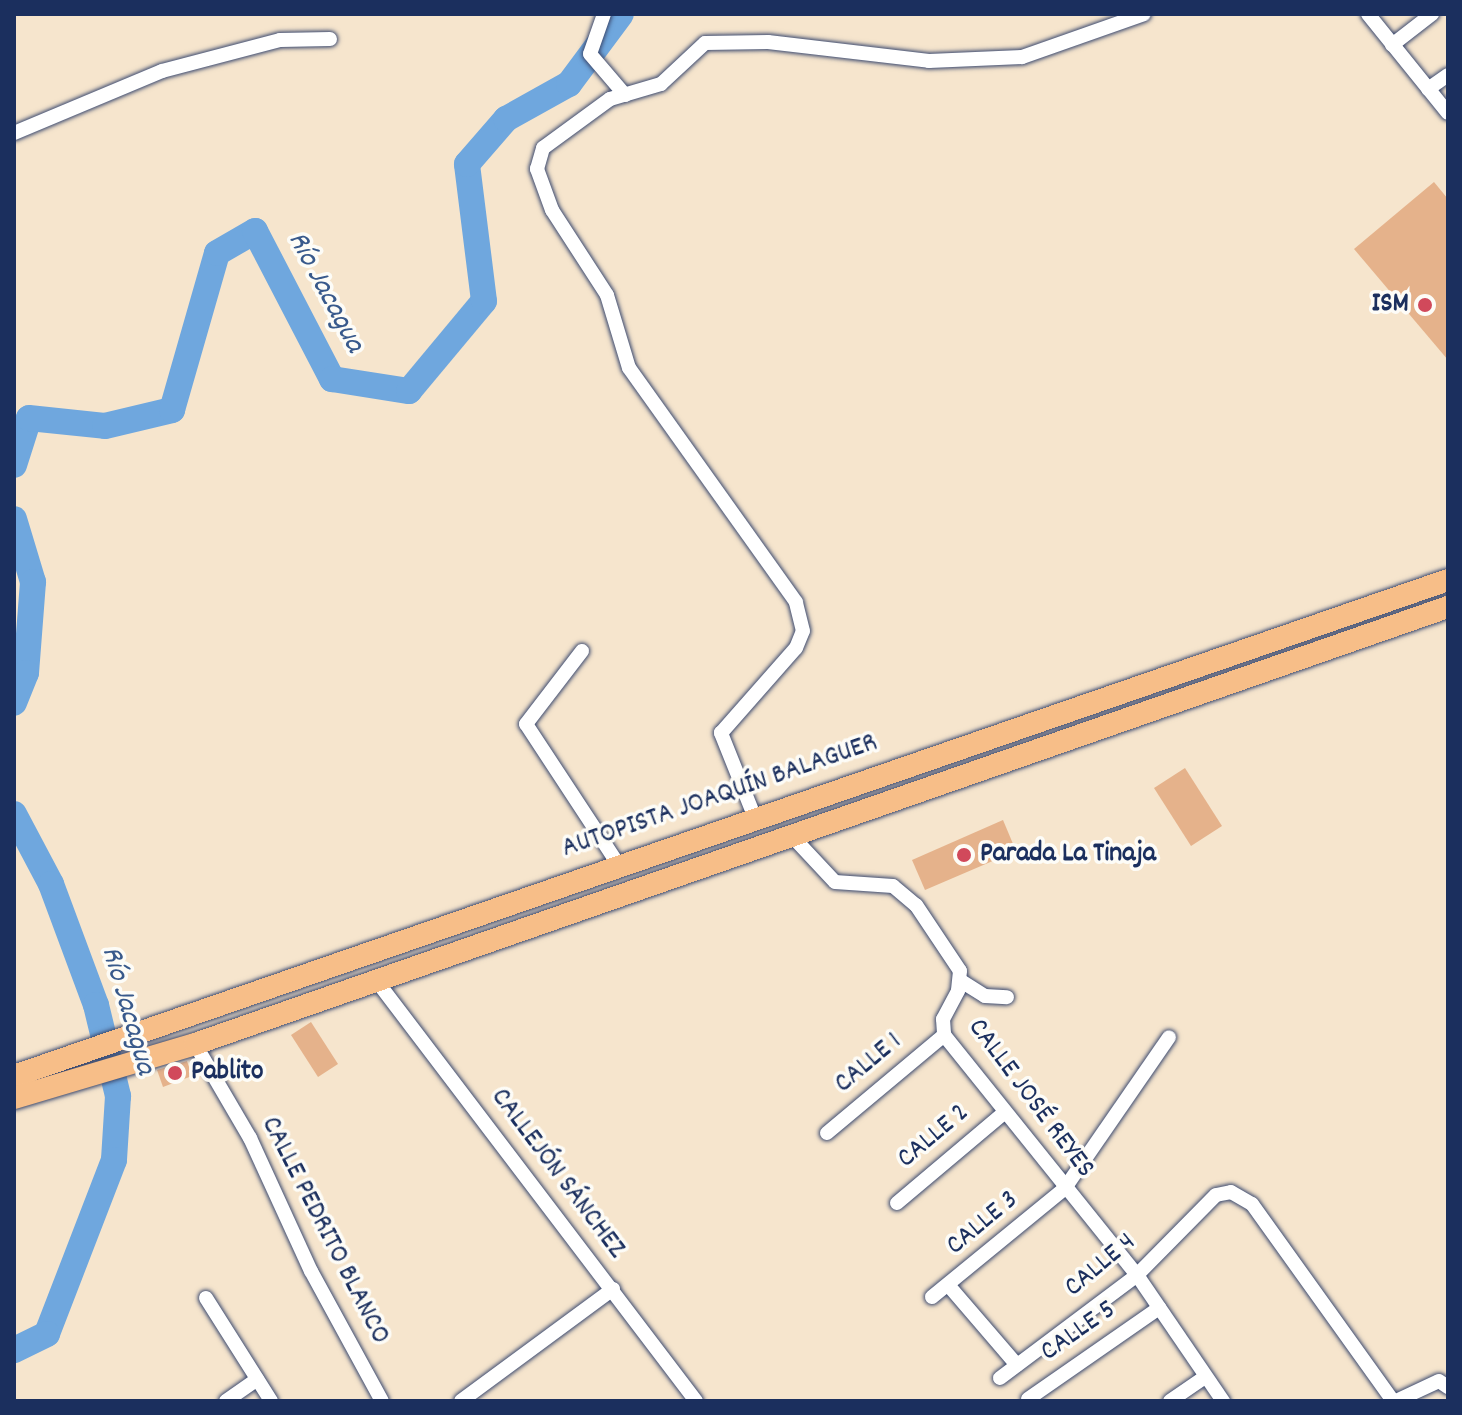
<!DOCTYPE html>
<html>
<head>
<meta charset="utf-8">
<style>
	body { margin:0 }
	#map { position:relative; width:1462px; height:1415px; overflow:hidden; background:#f6e5cd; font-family:Dekko,sans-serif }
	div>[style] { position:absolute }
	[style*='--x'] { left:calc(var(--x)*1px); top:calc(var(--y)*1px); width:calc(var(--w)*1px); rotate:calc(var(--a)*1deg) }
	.river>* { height:26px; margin:-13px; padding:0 13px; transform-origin:13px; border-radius:13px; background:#6fa7de }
	.building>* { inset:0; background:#e5b28b }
	.roads { filter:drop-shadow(0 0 2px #3c4a6f) drop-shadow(0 0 2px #3c4a6f) }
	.minor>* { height:14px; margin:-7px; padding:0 7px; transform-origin:7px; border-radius:7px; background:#fff }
	.highway>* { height:22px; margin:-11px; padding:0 11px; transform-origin:11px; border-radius:11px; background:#f7be88 }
	.dots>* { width:22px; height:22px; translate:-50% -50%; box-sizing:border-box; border:4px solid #fdfcf7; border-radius:50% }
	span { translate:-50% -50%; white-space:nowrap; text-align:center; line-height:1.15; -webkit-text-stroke:7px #fdfcf7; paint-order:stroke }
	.poi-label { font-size:28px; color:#1b2f5e; font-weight:700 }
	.right { translate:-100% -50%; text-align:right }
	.left { translate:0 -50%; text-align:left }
	.street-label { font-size:28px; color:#1b2f5e }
	.water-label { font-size:30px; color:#38598b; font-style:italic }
	.frame { position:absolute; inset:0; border:16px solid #1b2f5e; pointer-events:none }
</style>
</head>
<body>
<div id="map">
	<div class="river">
		<i style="--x:14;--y:465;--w:49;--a:-72.3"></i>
		<i style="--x:29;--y:418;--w:76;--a:6"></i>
		<i style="--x:105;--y:426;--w:69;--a:-13.4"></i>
		<i style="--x:172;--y:410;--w:163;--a:-74"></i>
		<i style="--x:217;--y:253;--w:44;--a:-30.1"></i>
		<i style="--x:255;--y:231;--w:167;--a:62.5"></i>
		<i style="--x:332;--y:379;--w:78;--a:8.9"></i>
		<i style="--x:409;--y:391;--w:117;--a:-50.2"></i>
		<i style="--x:484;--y:301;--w:138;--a:-97.1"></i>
		<i style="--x:467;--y:164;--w:60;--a:-49.1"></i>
		<i style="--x:506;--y:119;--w:72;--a:-29.1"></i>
		<i style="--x:569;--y:84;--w:87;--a:-53.4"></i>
		<i style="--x:14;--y:519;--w:66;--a:73.2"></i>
		<i style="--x:33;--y:582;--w:91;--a:94.4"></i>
		<i style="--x:26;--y:673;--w:32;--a:112"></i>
		<i style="--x:14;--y:814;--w:79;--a:62.1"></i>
		<i style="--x:51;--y:884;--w:129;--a:69.6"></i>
		<i style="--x:96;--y:1005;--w:94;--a:76.4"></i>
		<i style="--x:118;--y:1096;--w:64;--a:93.6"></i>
		<i style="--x:114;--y:1160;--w:186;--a:111.1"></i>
		<i style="--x:47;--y:1334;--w:37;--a:154"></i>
	</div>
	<div class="building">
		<i style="clip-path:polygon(1434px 182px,1448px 199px,1448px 360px,1354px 249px)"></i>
		<i style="clip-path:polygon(1185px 768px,1222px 826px,1191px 846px,1154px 788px)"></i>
		<i style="clip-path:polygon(1003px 820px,1016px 851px,925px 890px,912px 860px)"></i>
		<i style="clip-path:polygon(311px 1022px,338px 1064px,318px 1077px,291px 1035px)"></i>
		<i style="clip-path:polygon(187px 1061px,192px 1076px,163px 1087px,157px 1070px)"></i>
	</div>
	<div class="roads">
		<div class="minor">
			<i style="--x:604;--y:14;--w:42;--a:109.3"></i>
			<i style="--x:590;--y:54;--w:54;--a:49.5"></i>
			<i style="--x:1368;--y:14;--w:127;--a:51.1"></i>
			<i style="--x:1392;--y:45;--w:51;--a:-37.8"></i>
			<i style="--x:1428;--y:89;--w:24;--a:-35"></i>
			<i style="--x:14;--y:133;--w:160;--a:-22.7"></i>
			<i style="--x:162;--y:71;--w:122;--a:-14.7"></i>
			<i style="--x:280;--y:40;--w:50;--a:-1.1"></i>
			<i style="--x:582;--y:651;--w:92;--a:127.5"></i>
			<i style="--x:526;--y:724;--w:168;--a:56.7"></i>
			<i style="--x:755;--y:818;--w:92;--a:-111.8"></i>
			<i style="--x:721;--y:733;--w:113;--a:-48.6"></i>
			<i style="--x:796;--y:648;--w:18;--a:-68"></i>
			<i style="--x:803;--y:631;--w:30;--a:-104"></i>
			<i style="--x:796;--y:602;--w:287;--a:-125.5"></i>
			<i style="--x:629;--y:368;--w:76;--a:-106.8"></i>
			<i style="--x:607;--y:295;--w:101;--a:-122.9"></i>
			<i style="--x:552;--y:210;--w:44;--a:-110.1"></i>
			<i style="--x:537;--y:169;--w:22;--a:-74"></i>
			<i style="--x:543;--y:148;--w:83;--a:-36.2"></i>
			<i style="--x:610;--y:99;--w:53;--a:-16.4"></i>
			<i style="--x:661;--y:84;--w:60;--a:-43"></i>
			<i style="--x:705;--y:43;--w:63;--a:-0.9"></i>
			<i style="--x:768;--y:42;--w:162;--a:6.7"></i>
			<i style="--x:929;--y:61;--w:93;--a:-2.5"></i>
			<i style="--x:1022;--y:57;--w:129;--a:-19.4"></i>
			<i style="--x:791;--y:835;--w:64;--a:46.9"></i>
			<i style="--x:835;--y:882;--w:58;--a:3.9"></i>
			<i style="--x:893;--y:886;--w:30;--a:40"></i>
			<i style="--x:916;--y:905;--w:79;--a:56.3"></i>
			<i style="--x:960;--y:971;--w:20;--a:96"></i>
			<i style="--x:958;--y:991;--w:32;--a:118"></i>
			<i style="--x:943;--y:1019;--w:16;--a:86"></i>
			<i style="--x:944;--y:1035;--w:308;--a:51.2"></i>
			<i style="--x:1137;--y:1275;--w:153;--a:55.7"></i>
			<i style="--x:376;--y:980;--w:529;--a:52.76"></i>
			<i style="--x:961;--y:981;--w:28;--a:32"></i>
			<i style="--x:985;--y:996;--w:22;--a:3"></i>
			<i style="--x:195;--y:1044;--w:109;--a:59.7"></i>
			<i style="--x:250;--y:1138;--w:146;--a:65.4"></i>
			<i style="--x:311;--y:1271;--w:148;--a:61.4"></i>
			<i style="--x:827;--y:1133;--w:153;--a:-39.9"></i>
			<i style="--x:897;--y:1203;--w:141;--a:-40.1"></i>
			<i style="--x:949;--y:1286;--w:104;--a:49.3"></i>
			<i style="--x:932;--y:1297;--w:172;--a:-39.3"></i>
			<i style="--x:1065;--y:1188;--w:183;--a:-55.4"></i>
			<i style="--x:206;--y:1298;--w:122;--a:57.7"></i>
			<i style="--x:1000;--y:1378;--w:171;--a:-36.9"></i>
			<i style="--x:1137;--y:1275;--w:112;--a:-45.4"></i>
			<i style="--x:1216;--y:1195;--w:15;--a:-11"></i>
			<i style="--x:1231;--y:1192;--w:24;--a:30"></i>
			<i style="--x:1252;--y:1204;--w:242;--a:54.4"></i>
			<i style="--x:1028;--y:1399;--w:160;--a:-34.8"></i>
			<i style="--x:226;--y:1401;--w:38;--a:-35"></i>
			<i style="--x:461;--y:1401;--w:189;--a:-36.4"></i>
			<i style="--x:1170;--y:1401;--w:42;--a:-34.4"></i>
			<i style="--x:1396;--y:1401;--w:47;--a:-24.9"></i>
			<i style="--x:1439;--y:1381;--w:11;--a:34"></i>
		</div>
		<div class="highway">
			<i style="--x:14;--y:1076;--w:1517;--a:-19.08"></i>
			<i style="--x:14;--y:1098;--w:189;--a:-16.6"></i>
			<i style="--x:195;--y:1044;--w:1327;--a:-19.23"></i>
		</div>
	</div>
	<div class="dots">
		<i style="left:1425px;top:305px;background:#d1495b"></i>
		<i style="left:964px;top:855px;background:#d1495b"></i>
		<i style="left:175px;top:1073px;background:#d1495b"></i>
	</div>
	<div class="poi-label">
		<span class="right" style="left:1409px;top:305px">ISM</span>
		<span class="left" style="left:980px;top:855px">Parada La Tinaja</span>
		<span class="left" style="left:191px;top:1073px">Pablito</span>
	</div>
	<div class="street-label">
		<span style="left:720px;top:797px;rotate:-19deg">AUTOPISTA JOAQUÍN BALAGUER</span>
		<span style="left:869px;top:1064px;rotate:-40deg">CALLE 1</span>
		<span style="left:1030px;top:1099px;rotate:53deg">CALLE JOSÉ REYES</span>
		<span style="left:934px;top:1137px;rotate:-40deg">CALLE 2</span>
		<span style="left:557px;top:1174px;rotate:53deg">CALLEJÓN SÁNCHEZ</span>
		<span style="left:983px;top:1224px;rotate:-40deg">CALLE 3</span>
		<span style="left:324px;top:1231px;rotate:63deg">CALLE PEDRITO BLANCO</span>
		<span style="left:1101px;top:1266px;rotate:-40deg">CALLE 4</span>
		<span style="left:1079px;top:1332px;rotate:-35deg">CALLE 5</span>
	</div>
	<div class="water-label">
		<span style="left:324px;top:293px;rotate:62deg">Río Jacagua</span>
		<span style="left:126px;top:1011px;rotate:74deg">Río Jacagua</span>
	</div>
	<div class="frame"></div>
</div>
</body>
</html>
